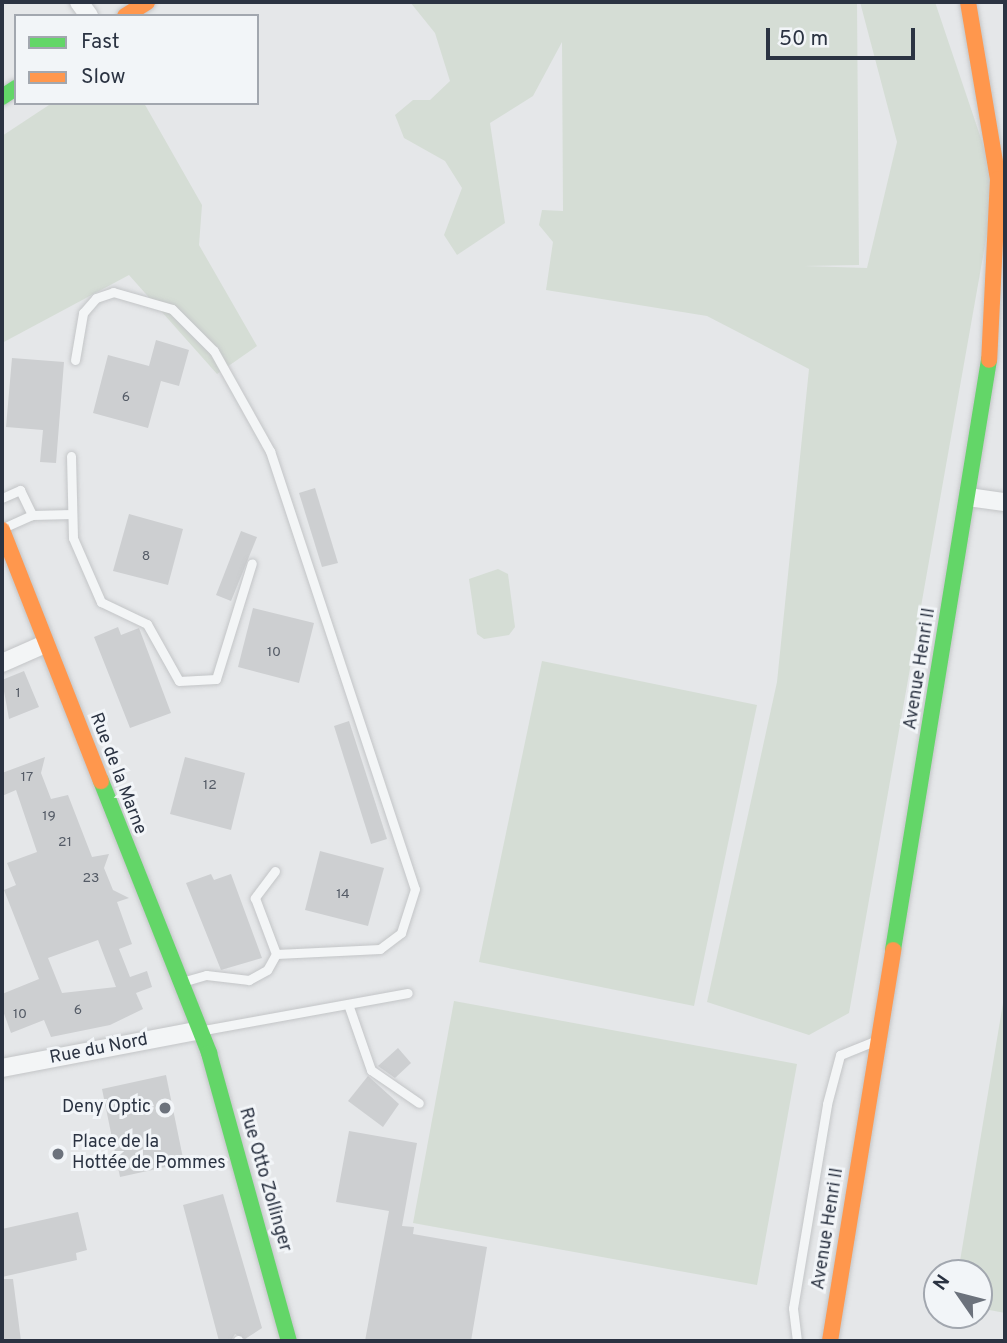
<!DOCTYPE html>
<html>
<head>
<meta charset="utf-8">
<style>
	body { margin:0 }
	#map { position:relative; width:1007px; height:1343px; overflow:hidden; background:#e5e7e9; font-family:Overpass,sans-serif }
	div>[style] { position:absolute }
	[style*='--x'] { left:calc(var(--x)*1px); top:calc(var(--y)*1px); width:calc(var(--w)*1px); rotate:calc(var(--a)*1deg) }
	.green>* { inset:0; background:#d5ddd5 }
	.building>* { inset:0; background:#cdcfd1 }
	.roads { filter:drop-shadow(0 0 2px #c3c5c7) drop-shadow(0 0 2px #c3c5c7) }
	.lane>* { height:9px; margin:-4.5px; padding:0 4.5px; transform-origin:4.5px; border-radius:4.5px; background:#f3f5f6 }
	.street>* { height:18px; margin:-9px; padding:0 9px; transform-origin:9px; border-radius:9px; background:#f3f5f6 }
	.fast>* { height:16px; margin:-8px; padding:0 8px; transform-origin:8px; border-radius:8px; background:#63d668 }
	.slow>* { height:16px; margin:-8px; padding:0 8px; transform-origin:8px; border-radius:8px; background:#ff974d }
	.dots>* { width:19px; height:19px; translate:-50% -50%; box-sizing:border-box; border:4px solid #f2f5f8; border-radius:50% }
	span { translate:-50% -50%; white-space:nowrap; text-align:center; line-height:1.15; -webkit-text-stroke:6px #f2f5f8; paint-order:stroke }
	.number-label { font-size:14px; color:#545b66 }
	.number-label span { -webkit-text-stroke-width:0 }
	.street-label { font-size:18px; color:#2b3342 }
	.poi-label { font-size:18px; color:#2b3342 }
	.right { translate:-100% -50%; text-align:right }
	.left { translate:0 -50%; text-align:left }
	.frame { position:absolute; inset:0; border:4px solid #2b3342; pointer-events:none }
	.legend { position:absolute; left:14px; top:14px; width:245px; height:91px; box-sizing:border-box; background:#f2f5f8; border:2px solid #a2a7af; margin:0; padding:9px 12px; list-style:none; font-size:21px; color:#2b3342 }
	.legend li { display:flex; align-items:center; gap:14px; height:35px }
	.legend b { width:35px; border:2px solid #a2a7af }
	.north { position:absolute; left:923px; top:1259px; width:70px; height:70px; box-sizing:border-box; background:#f2f5f8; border:2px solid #a2a7af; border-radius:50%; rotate:305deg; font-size:19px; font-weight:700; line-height:28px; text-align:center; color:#2b3342 }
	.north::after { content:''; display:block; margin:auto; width:24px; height:32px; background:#6c727c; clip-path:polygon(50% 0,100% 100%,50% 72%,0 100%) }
	.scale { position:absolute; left:766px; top:28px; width:149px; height:32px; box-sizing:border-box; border:4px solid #2b3342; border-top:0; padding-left:9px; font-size:21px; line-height:24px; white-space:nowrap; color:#2b3342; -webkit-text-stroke:5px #f2f5f8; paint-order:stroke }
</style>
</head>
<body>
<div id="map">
	<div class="green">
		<i style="clip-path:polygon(410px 2px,857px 2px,859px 265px,804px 266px,867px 268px,897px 142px,860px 2px,935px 2px,996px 183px,849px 1013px,809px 1035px,707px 1002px,777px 682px,809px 369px,707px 316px,546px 290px,553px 242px,539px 225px,542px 210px,563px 211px,562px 42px,533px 96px,490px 123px,505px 223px,457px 255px,444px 235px,462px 188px,445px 161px,404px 138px,395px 115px,413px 100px,430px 100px,450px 81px,435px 33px)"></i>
		<i style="clip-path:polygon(52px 103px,144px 103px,202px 205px,199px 245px,257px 346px,217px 374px,129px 275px,2px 343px,2px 136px)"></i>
		<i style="clip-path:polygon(498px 569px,508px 574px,515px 627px,509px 635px,484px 639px,477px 634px,469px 579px)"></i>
		<i style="clip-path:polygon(542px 661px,757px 705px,694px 1006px,479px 962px)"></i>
		<i style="clip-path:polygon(1005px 991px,1005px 1313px,979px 1308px,979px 1273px,958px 1273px)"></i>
		<i style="clip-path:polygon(454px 1001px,797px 1064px,757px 1285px,413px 1223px)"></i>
	</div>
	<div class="building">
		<i style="clip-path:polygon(156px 340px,189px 350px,179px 386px,161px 381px,148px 428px,93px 413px,108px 355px,149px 366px)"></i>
		<i style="clip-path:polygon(12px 358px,64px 362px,56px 463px,40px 462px,43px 430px,6px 427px)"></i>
		<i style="clip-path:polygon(315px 488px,338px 563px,322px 567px,299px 493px)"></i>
		<i style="clip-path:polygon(129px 514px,183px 529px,168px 585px,113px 571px)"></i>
		<i style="clip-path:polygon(241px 531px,257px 537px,231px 601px,216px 595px)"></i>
		<i style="clip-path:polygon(253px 608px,314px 623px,299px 683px,238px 667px)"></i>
		<i style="clip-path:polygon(118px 627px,121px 635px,139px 628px,171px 713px,130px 728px,94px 637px)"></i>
		<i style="clip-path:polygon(24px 671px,39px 707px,9px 719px,2px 680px)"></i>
		<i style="clip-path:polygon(349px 721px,387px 839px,371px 844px,334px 726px)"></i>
		<i style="clip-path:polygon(evenodd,45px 757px,41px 773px,51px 799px,68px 795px,92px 857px,109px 854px,104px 868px,113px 890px,129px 898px,117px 902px,132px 944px,119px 949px,130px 977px,147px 971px,152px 987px,136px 993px,143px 1009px,110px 1025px,51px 1037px,44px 1020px,11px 1033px,2px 1008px,2px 994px,39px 979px,4px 890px,16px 885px,7px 863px,37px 852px,16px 790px,2px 796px,2px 773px,45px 757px,98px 940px,116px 987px,62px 993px,48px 958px,98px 940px)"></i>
		<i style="clip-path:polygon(185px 757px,245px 773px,231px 830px,170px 814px)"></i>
		<i style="clip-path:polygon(320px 851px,384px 868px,368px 926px,305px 910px)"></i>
		<i style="clip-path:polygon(211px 874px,214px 880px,231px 874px,262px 958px,221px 970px,186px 883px)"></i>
		<i style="clip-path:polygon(398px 1048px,411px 1063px,395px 1078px,378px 1066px)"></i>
		<i style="clip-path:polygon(166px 1075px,184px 1163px,120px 1177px,102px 1089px)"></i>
		<i style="clip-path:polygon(368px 1076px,399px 1104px,383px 1127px,348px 1101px)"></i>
		<i style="clip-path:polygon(349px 1131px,417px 1143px,402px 1226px,414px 1227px,413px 1234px,487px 1247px,471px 1341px,365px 1341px,389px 1211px,336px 1202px)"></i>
		<i style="clip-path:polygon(223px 1194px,262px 1328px,245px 1339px,235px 1334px,231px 1341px,219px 1341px,183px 1205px)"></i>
		<i style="clip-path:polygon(78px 1212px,87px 1250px,76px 1253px,77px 1260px,2px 1277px,2px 1229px)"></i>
		<i style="clip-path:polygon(2px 1279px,13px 1279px,21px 1341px,2px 1341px)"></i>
	</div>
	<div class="roads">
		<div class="lane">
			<i style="--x:75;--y:360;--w:48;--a:-80.3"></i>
			<i style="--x:83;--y:313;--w:20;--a:-49"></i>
			<i style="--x:96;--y:298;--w:18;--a:-19"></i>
			<i style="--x:113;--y:292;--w:61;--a:16.1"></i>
			<i style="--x:172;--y:309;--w:59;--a:45"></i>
			<i style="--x:214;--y:351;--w:115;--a:60.8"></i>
			<i style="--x:270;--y:451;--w:461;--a:71.7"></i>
			<i style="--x:415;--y:889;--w:46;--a:107.7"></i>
			<i style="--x:401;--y:933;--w:26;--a:143"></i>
			<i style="--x:380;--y:949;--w:104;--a:177.2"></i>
			<i style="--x:276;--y:954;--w:18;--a:119"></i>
			<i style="--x:267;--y:970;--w:21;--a:151"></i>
			<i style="--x:249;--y:980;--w:43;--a:-173.4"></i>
			<i style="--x:206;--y:975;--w:22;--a:164"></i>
			<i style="--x:71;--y:456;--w:82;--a:88.6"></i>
			<i style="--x:73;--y:538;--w:70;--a:66.4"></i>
			<i style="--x:101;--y:602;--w:51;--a:25.6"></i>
			<i style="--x:147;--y:624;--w:65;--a:60.7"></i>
			<i style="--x:179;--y:681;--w:37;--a:-3"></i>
			<i style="--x:216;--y:679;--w:121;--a:-72.8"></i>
			<i style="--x:2;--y:498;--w:20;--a:-24"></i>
			<i style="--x:20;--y:490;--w:28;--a:64"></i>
			<i style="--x:32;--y:515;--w:40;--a:-1.4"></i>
			<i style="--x:3;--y:528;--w:32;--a:-24"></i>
			<i style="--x:275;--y:871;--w:34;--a:127"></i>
			<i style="--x:255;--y:898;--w:60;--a:69.4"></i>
			<i style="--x:348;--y:1004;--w:70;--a:70.8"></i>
			<i style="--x:371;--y:1070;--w:58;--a:34.5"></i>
			<i style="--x:204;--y:1030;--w:207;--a:-10.3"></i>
			<i style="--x:238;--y:1340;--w:1;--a:90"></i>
			<i style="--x:797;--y:1341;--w:33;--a:-97"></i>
			<i style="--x:793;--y:1308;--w:207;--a:-80.5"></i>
			<i style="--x:827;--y:1104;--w:51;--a:-75.1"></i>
			<i style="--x:840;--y:1055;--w:35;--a:-22"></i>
		</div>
		<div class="street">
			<i style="--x:79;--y:2;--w:17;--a:54"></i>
			<i style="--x:968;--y:497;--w:37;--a:8"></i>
			<i style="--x:2;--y:663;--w:47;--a:-23.8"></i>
			<i style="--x:2;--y:1068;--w:197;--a:-10.8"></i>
		</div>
		<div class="fast">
			<i style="--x:2;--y:97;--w:17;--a:-33"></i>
			<i style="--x:101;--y:781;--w:293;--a:68.3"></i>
			<i style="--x:209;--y:1053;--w:299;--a:74.5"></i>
			<i style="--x:893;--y:950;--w:598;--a:-80.76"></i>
		</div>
		<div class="slow">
			<i style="--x:968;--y:2;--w:180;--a:80.4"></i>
			<i style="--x:998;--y:179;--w:181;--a:92.8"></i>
			<i style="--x:125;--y:16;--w:26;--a:-32"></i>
			<i style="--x:2;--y:530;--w:270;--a:68.5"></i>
			<i style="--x:830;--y:1341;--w:396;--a:-80.8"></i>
		</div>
	</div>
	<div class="dots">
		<i style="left:165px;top:1108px;background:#6c727c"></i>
		<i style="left:58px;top:1154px;background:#6c727c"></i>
	</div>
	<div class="number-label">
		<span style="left:126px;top:398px">6</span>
		<span style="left:146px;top:557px">8</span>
		<span style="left:274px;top:653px">10</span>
		<span style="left:18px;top:694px">1</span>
		<span style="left:27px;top:778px">17</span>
		<span style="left:210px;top:786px">12</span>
		<span style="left:49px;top:817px">19</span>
		<span style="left:65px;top:843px">21</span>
		<span style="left:91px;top:879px">23</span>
		<span style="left:343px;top:895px">14</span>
		<span style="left:78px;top:1011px">6</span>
		<span style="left:20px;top:1015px">10</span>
	</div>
	<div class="street-label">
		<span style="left:921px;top:669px;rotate:-81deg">Avenue Henri II</span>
		<span style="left:117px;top:774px;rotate:69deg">Rue de la Marne</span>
		<span style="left:99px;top:1050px;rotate:-11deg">Rue du Nord</span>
		<span style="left:264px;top:1180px;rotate:74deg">Rue Otto Zollinger</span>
		<span style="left:829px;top:1229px;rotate:-81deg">Avenue Henri II</span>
	</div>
	<div class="poi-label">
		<span class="right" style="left:151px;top:1108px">Deny Optic</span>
		<span class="left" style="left:72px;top:1154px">Place de la<br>Hottée de Pommes</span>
	</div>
	<div class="frame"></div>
	<ul class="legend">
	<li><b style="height:9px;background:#63d668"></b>Fast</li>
	<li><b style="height:9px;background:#ff974d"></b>Slow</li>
	</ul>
	<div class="north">N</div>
	<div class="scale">50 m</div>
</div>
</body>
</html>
